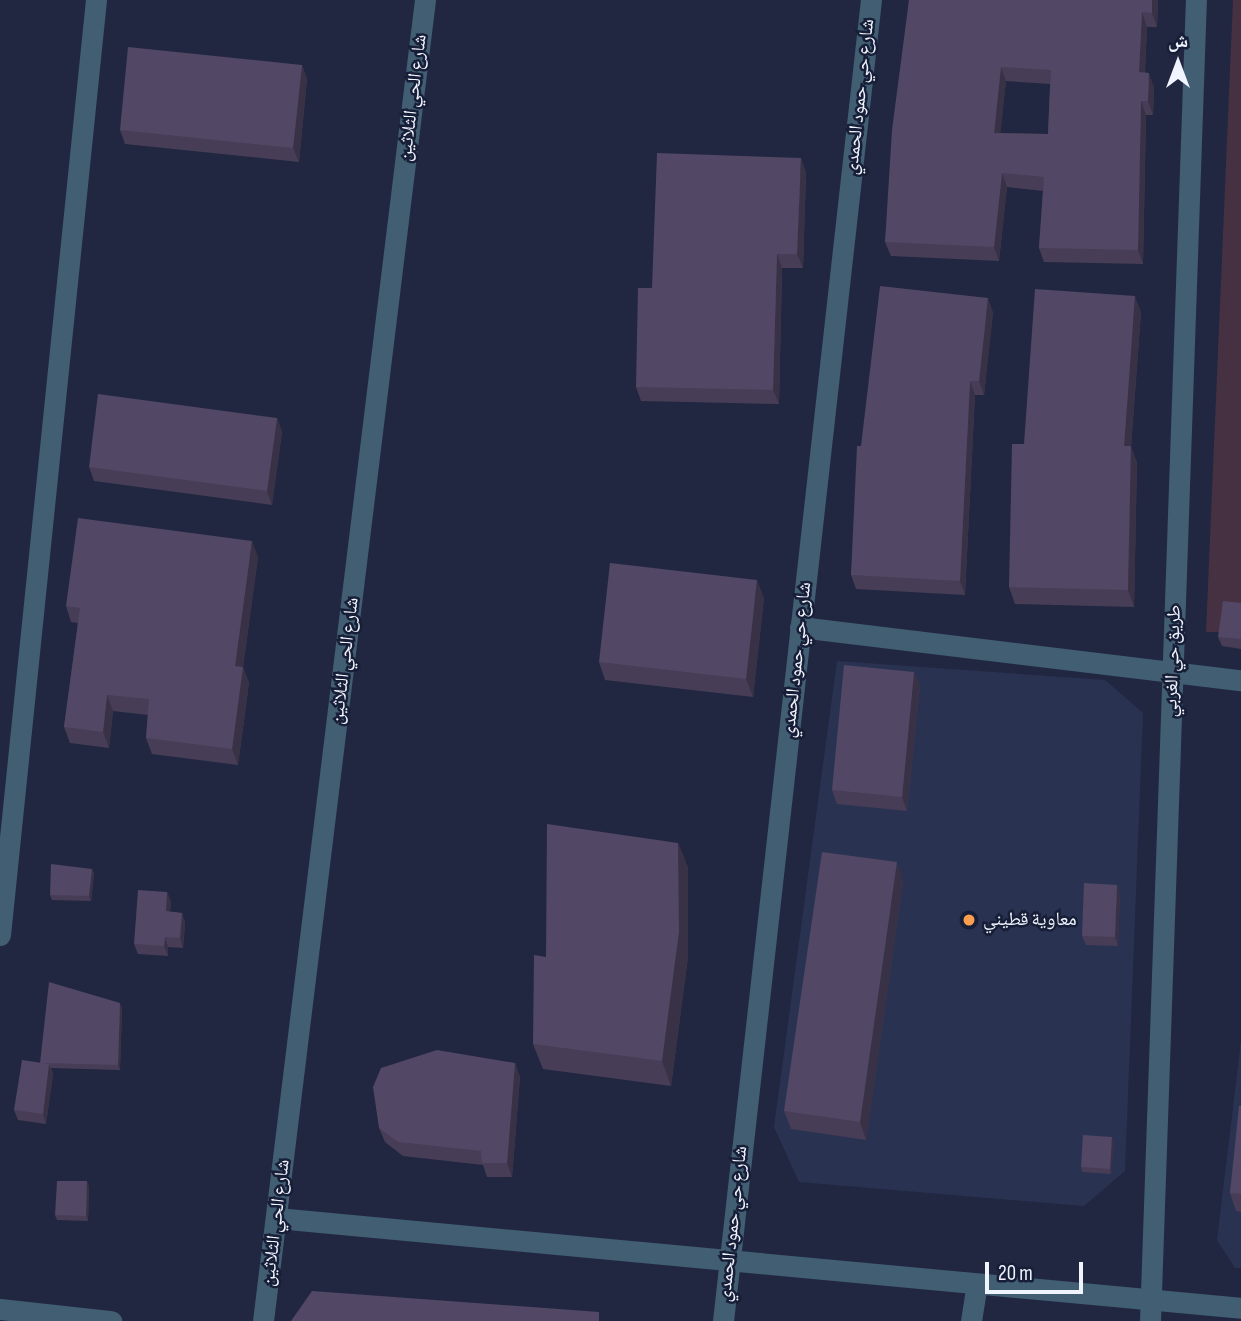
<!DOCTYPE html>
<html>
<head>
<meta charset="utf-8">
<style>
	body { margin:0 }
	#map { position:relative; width:1241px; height:1321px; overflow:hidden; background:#212741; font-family:"Sofia Sans Condensed","Noto Naskh Arabic",sans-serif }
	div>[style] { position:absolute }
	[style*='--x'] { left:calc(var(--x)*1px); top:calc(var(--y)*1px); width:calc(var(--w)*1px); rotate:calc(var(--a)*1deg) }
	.built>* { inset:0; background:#2a3252 }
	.green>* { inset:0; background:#453142 }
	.minor>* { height:21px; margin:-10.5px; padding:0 10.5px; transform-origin:10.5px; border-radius:10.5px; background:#425e73 }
	.wall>* { inset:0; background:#473d56 }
	.shaded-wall>* { inset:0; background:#393246 }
	.building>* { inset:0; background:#524764 }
	.dots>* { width:19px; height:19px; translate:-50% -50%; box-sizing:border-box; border:4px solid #171e37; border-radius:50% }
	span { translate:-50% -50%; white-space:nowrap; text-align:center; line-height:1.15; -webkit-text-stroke:5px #171e37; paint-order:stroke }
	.street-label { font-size:19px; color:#f0f4fe }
	.poi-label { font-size:19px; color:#f0f4fe }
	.left { translate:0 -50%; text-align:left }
	.north { position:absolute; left:1143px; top:28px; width:70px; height:70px; -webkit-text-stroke:5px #171e37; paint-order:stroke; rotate:0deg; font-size:19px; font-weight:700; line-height:28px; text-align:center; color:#f0f4fe }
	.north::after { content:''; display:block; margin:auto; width:24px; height:32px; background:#f0f4fe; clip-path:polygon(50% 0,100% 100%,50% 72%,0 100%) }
	.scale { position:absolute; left:985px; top:1262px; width:98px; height:32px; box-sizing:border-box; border:4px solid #f0f4fe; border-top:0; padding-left:9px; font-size:21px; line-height:24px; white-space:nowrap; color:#f0f4fe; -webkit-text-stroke:5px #171e37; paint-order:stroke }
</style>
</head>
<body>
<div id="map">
	<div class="built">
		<i style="clip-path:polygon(837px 661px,1105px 680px,1143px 713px,1125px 1171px,1084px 1206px,799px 1182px,774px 1127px)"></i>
		<i style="clip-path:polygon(1241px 1041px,1241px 1268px,1235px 1268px,1217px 1240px)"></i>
	</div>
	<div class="green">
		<i style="clip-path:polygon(1233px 0,1241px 0,1241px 632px,1206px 632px)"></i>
	</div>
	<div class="minor">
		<i style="--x:800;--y:627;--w:444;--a:6.9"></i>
		<i style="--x:0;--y:935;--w:940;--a:-84.14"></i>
		<i style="--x:277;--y:1218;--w:968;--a:5.33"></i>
		<i style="--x:0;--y:1309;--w:112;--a:6.2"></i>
		<i style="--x:263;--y:1321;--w:1331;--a:-83.01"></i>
		<i style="--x:723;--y:1321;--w:1329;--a:-83.61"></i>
		<i style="--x:971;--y:1321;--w:37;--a:-81"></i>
		<i style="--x:1150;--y:1321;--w:1322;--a:-88.01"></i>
	</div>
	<div class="wall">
		<i style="clip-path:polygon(evenodd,909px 0,1158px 0,1157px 27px,1147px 27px,1145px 72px,1154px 87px,1153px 115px,1146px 115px,1143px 264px,1044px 262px,1039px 248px,1043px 191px,1007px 187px,999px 261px,891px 256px,885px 242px,909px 0,1006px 81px,1050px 84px,1048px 134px,1000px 133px,1006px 81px)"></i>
		<i style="clip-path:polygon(302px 65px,307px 79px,299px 162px,125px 144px,120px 130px)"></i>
		<i style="clip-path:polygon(806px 172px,803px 268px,782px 268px,779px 404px,641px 401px,636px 387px,652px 288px)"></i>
		<i style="clip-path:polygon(993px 312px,984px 395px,975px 395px,965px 595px,856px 589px,851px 575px,861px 446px)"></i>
		<i style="clip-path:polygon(1141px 312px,1131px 447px,1137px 463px,1134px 607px,1015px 604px,1009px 587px,1024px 444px)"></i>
		<i style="clip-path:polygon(277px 418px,282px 432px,272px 505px,94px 481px,89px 467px)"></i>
		<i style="clip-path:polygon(258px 557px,243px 667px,249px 683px,238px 765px,152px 754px,146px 738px,148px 715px,113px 711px,109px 748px,70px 743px,64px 727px,78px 623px,71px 622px,66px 606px)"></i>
		<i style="clip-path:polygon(764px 598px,753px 697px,605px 680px,599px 662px)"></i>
		<i style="clip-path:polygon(1241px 603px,1241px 649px,1222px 646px,1218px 637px)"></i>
		<i style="clip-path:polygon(914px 672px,920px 686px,907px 811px,837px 804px,832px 790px)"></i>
		<i style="clip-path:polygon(678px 843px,688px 868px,688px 957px,671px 1086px,543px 1069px,533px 1044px,546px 957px)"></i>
		<i style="clip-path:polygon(92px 869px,94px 874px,91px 901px,52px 900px,50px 895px)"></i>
		<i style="clip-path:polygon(903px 881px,866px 1140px,791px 1129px,784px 1111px)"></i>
		<i style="clip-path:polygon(1117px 885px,1120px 894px,1118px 946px,1086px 945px,1082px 936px)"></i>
		<i style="clip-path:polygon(167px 892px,171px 902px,170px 912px,182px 913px,185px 923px,183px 948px,168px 947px,168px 956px,138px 954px,134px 944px)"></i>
		<i style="clip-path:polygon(122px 1008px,120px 1070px,51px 1068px,53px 1074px,46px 1124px,18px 1120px,14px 1110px,40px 1063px)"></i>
		<i style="clip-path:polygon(515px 1063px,520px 1077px,512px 1177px,487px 1177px,483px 1165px,403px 1156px,385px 1142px,379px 1128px)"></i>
		<i style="clip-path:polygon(1241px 1106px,1241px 1212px,1236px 1211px,1230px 1193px)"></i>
		<i style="clip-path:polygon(1114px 1142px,1111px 1174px,1082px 1172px,1081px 1167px)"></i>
		<i style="clip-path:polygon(89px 1186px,88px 1221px,57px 1220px,55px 1215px)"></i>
	</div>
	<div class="shaded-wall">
		<i style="clip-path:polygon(1152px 0,1158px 0,1157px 27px,1152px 13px)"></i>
		<i style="clip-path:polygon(1142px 12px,1147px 27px,1144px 86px,1139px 72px)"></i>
		<i style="clip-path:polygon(302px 65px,307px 79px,299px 162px,293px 148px)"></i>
		<i style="clip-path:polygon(1001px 67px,1006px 81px,999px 147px,994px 133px)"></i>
		<i style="clip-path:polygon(1149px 73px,1154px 87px,1153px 115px,1148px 101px)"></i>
		<i style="clip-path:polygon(1141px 101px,1146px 115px,1143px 264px,1138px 250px)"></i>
		<i style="clip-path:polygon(801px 158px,806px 172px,803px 268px,797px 254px)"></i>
		<i style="clip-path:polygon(1002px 173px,1007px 187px,999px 261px,994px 247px)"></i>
		<i style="clip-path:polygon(777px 254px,782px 268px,779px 404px,773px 390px)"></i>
		<i style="clip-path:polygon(1135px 296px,1141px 312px,1131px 447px,1137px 463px,1134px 607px,1128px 590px,1124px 446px)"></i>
		<i style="clip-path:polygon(988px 298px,993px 312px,984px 395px,979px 381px)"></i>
		<i style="clip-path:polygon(970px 381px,975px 395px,965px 595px,960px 581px)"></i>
		<i style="clip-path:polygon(277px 418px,282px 432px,272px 505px,267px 491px)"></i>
		<i style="clip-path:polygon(252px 541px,258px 557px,241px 682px,235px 666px)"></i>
		<i style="clip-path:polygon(757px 580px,764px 598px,753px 697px,746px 679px)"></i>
		<i style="clip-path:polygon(243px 667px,249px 683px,238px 765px,232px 749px)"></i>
		<i style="clip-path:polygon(914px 672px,920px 686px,907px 811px,902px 797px)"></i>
		<i style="clip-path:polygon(107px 695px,113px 711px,109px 748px,103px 732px)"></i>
		<i style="clip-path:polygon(678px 843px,688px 868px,688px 957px,671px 1086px,662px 1061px)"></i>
		<i style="clip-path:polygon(897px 862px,903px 881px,866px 1140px,860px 1122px)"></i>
		<i style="clip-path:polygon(92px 869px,94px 874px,91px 901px,89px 896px)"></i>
		<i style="clip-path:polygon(1117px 885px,1120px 894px,1118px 946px,1115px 937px)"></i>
		<i style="clip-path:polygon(167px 892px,171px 902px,169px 921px,166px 911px)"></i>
		<i style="clip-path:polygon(182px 913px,185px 923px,183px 948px,180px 938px)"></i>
		<i style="clip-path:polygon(165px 937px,168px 947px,168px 956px,164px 946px)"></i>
		<i style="clip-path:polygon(120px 1003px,122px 1008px,120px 1070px,118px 1065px)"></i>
		<i style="clip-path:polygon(515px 1063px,520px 1077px,512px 1177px,507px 1163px)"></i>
		<i style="clip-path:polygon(49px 1064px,53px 1074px,46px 1124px,43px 1114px)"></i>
		<i style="clip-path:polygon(1112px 1137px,1114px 1142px,1111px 1174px,1110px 1169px)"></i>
		<i style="clip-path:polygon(87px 1181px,89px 1186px,88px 1221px,86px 1216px)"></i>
	</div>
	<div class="building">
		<i style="clip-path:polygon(evenodd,909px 0,1152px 0,1152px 13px,1142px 12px,1139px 72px,1149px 73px,1148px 101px,1141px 101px,1138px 250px,1039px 248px,1044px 177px,1002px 173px,994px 247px,885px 242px,892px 130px,909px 0,1001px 67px,1051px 70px,1048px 134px,994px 133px,1001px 67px)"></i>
		<i style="clip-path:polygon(128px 47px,302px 65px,293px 148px,120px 130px)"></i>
		<i style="clip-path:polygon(657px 153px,801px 158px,797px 254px,777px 254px,773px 390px,636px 387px,638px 288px,652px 288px)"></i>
		<i style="clip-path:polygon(880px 286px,988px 298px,979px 381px,970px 381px,960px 581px,851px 575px,857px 446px,861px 446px)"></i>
		<i style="clip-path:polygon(1035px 289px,1135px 296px,1124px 446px,1131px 446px,1128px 590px,1009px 587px,1012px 444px,1024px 444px)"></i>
		<i style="clip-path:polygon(98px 394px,277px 418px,267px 491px,89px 467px)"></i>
		<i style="clip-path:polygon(78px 518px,252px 541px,235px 666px,243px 667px,232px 749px,146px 738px,149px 699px,107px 695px,103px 732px,64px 727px,80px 608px,66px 606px)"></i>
		<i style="clip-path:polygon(610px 563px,757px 580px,746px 679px,599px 662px)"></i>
		<i style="clip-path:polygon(1223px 601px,1241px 603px,1241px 639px,1218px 637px)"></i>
		<i style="clip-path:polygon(844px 665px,914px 672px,902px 797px,832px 790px)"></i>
		<i style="clip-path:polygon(547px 824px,678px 843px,679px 932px,662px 1061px,533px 1044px,534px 955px,546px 957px)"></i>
		<i style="clip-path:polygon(822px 852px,897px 862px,860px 1122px,784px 1111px)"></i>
		<i style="clip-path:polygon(51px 864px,92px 869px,89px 896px,50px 895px)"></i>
		<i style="clip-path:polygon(1084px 883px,1117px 885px,1115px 937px,1082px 936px)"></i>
		<i style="clip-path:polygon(138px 890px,167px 892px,166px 911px,182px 913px,180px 938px,165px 937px,164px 946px,134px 944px)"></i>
		<i style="clip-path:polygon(49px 982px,120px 1003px,118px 1065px,40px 1063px)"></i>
		<i style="clip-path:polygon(437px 1050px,515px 1063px,507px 1163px,482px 1163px,481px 1151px,398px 1142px,379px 1128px,373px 1087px,381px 1068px)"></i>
		<i style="clip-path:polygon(22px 1060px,49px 1064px,43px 1114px,14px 1110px)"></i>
		<i style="clip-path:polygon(1239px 1106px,1241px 1106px,1241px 1194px,1230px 1193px)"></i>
		<i style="clip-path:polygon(1083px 1135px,1112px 1137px,1110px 1169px,1081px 1167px)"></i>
		<i style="clip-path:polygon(57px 1181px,87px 1181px,86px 1216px,55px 1215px)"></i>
		<i style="clip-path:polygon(312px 1291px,599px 1312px,599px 1321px,291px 1321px)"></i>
	</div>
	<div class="dots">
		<i style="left:969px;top:920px;background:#fb9e50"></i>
	</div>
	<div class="street-label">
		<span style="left:860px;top:97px;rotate:-84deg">شارع حي حمود الحمدي</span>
		<span style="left:413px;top:98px;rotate:-83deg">شارع الحي الثلاثين</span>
		<span style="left:797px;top:660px;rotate:-84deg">شارع حي حمود الحمدي</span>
		<span style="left:345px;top:661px;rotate:-83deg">شارع الحي الثلاثين</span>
		<span style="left:1173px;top:661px;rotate:-88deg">طريق حي الغربي</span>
		<span style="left:276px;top:1223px;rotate:-83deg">شارع الحي الثلاثين</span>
		<span style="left:733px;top:1224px;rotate:-84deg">شارع حي حمود الحمدي</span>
	</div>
	<div class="poi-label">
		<span class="left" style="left:983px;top:920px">معاوية قطيني</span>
	</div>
	<div class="north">ش</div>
	<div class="scale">20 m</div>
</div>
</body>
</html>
